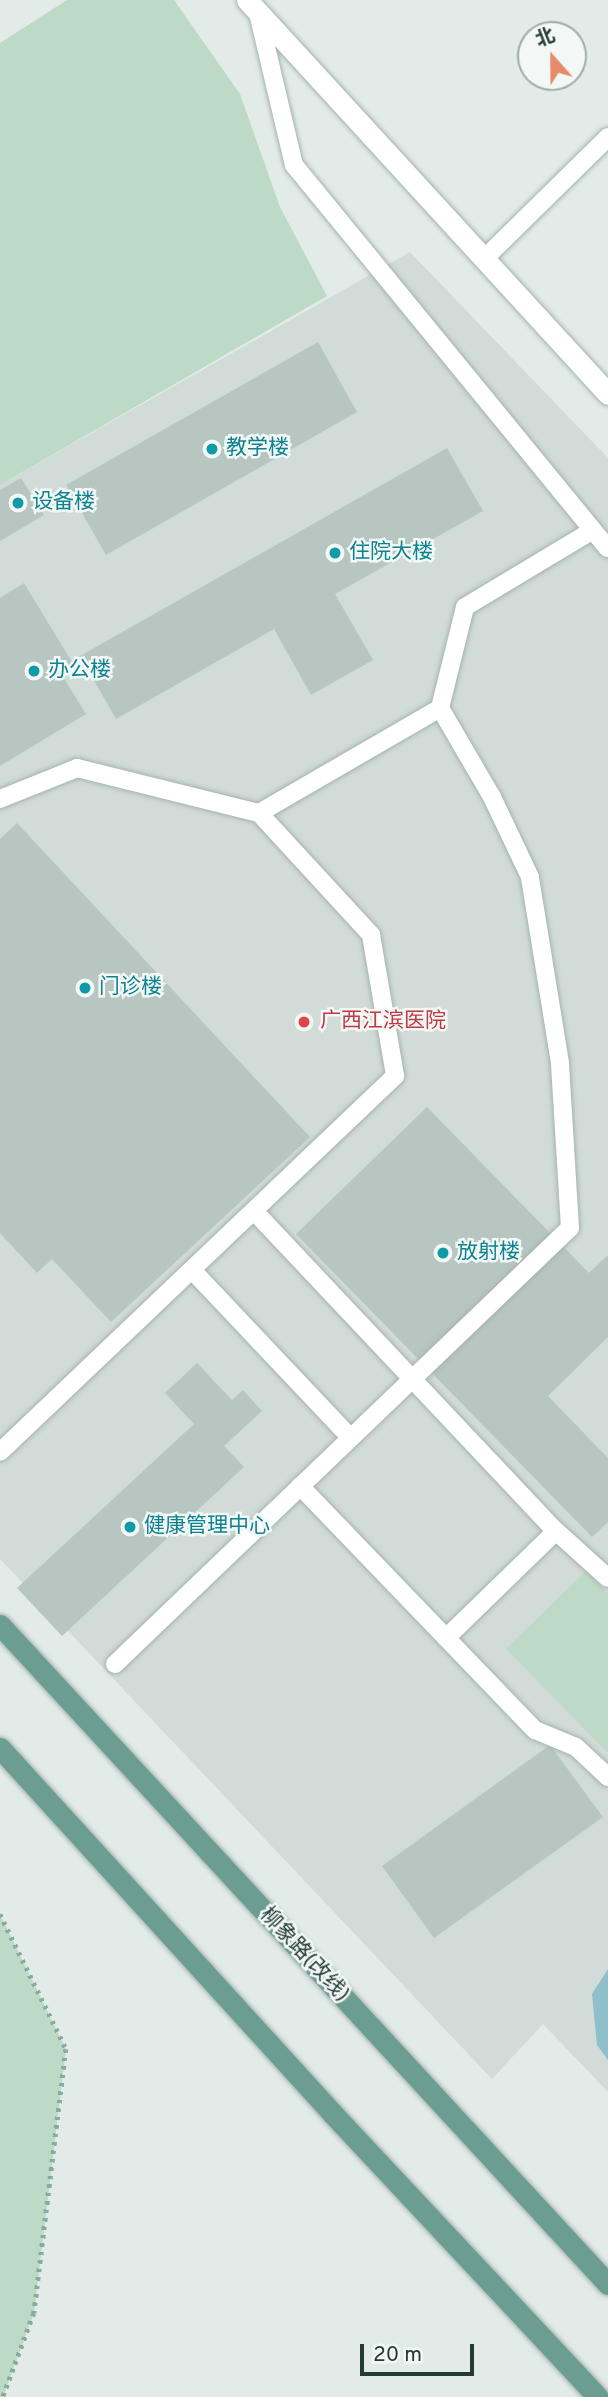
<!DOCTYPE html>
<html>
<head>
<meta charset="utf-8">
<style>
	body { margin:0 }
	#map { position:relative; width:608px; height:2397px; overflow:hidden; background:#e2ebe8; font-family:Overpass,"Noto Sans SC",sans-serif }
	div>[style] { position:absolute }
	[style*='--x'] { left:calc(var(--x)*1px); top:calc(var(--y)*1px); width:calc(var(--w)*1px); rotate:calc(var(--a)*1deg) }
	.built>* { inset:0; background:#d1dbd7 }
	.green>* { inset:0; background:#bddac6 }
	.water>* { inset:0; background:#8fbfcb }
	.building>* { inset:0; background:#b8c6c1 }
	.path>* { height:4.5px; margin-top:-2.25px; transform-origin:0; background:repeating-linear-gradient(90deg,#86aca2 0 3.5px,transparent 0 8.5px) }
	.roads { filter:drop-shadow(0 0 2px #a5b3af) drop-shadow(0 0 2px #a5b3af) }
	.service>* { height:18px; margin:-9px; padding:0 9px; transform-origin:9px; border-radius:9px; background:#fff }
	.minor>* { height:21px; margin:-10.5px; padding:0 10.5px; transform-origin:10.5px; border-radius:10.5px; background:#fff }
	.primary>* { height:21px; margin:-10.5px; padding:0 10.5px; transform-origin:10.5px; border-radius:10.5px; background:#6b9d92 }
	.dots>* { width:19px; height:19px; translate:-50% -50%; box-sizing:border-box; border:4px solid #f3f8f6; border-radius:50% }
	span { translate:-50% -50%; white-space:nowrap; text-align:center; line-height:1.15; -webkit-text-stroke:5px #f3f8f6; paint-order:stroke }
	.culture-label { font-size:21px; color:#0d838f }
	.left { translate:0 -50%; text-align:left }
	.health-label { font-size:21px; color:#be3a42 }
	.street-label { font-size:21px; color:#243b36 }
	.north { position:absolute; left:517px; top:21px; width:70px; height:70px; box-sizing:border-box; background:#f3f8f6; border:2px solid #a0aca9; border-radius:50%; rotate:339deg; font-size:19px; font-weight:700; line-height:28px; text-align:center; color:#243b36 }
	.north::after { content:''; display:block; margin:auto; width:24px; height:32px; background:#e68b66; clip-path:polygon(50% 0,100% 100%,50% 72%,0 100%) }
	.scale { position:absolute; left:360px; top:2344px; width:114px; height:32px; box-sizing:border-box; border:4px solid #243b36; border-top:0; padding-left:9px; font-size:21px; line-height:24px; white-space:nowrap; color:#243b36; -webkit-text-stroke:5px #f3f8f6; paint-order:stroke }
</style>
</head>
<body>
<div id="map">
	<div class="built">
		<i style="clip-path:polygon(410px 252px,608px 458px,608px 2092px,543px 2024px,492px 2079px,0 1559px,0 485px)"></i>
	</div>
	<div class="green">
		<i style="clip-path:polygon(67px 0,174px 0,240px 94px,280px 207px,327px 296px,0 485px,0 43px)"></i>
		<i style="clip-path:polygon(586px 1571px,608px 1594px,608px 1753px,506px 1649px)"></i>
		<i style="clip-path:polygon(0 1914px,66px 2049px,34px 2313px,3px 2397px,0 2397px)"></i>
	</div>
	<div class="water">
		<i style="clip-path:polygon(608px 1969px,608px 2060px,597px 2045px,592px 1994px)"></i>
	</div>
	<div class="building">
		<i style="clip-path:polygon(318px 342px,357px 412px,106px 555px,66px 485px)"></i>
		<i style="clip-path:polygon(447px 448px,483px 511px,335px 594px,373px 660px,311px 695px,274px 629px,116px 719px,80px 656px)"></i>
		<i style="clip-path:polygon(21px 478px,44px 515px,0 541px,0 490px)"></i>
		<i style="clip-path:polygon(24px 583px,75px 667px,62px 675px,86px 714px,0 766px,0 598px)"></i>
		<i style="clip-path:polygon(17px 823px,310px 1137px,111px 1322px,52px 1259px,37px 1273px,0 1233px,0 839px)"></i>
		<i style="clip-path:polygon(427px 1107px,589px 1273px,608px 1255px,608px 1337px,548px 1396px,608px 1458px,608px 1522px,592px 1537px,296px 1234px)"></i>
		<i style="clip-path:polygon(197px 1363px,232px 1400px,243px 1390px,262px 1411px,224px 1446px,244px 1467px,62px 1636px,17px 1588px,194px 1424px,165px 1393px)"></i>
		<i style="clip-path:polygon(550px 1745px,603px 1817px,434px 1938px,382px 1866px)"></i>
	</div>
	<div class="path">
		<i style="--x:0;--y:1914;--w:150;--a:63.9"></i>
		<i style="--x:66;--y:2049;--w:266;--a:96.9"></i>
		<i style="--x:34;--y:2313;--w:90;--a:110.3"></i>
	</div>
	<div class="roads">
		<div class="service">
			<i style="--x:258;--y:13;--w:156;--a:76.7"></i>
			<i style="--x:294;--y:165;--w:495;--a:50.7"></i>
			<i style="--x:484;--y:259;--w:174;--a:-44.5"></i>
			<i style="--x:0;--y:799;--w:83;--a:-21.9"></i>
			<i style="--x:77;--y:768;--w:187;--a:13.9"></i>
			<i style="--x:259;--y:813;--w:166;--a:47.4"></i>
			<i style="--x:371;--y:935;--w:143;--a:80.3"></i>
			<i style="--x:395;--y:1076;--w:545;--a:136.41"></i>
			<i style="--x:259;--y:813;--w:209;--a:-30.1"></i>
			<i style="--x:440;--y:708;--w:104;--a:-76.1"></i>
			<i style="--x:465;--y:607;--w:149;--a:-31"></i>
			<i style="--x:254;--y:1211;--w:440;--a:46.7"></i>
			<i style="--x:556;--y:1531;--w:70;--a:42.1"></i>
			<i style="--x:192;--y:1270;--w:231;--a:46.6"></i>
			<i style="--x:300;--y:1486;--w:339;--a:46.1"></i>
			<i style="--x:535;--y:1730;--w:44;--a:22.5"></i>
			<i style="--x:576;--y:1747;--w:44;--a:43.2"></i>
			<i style="--x:446;--y:1638;--w:153;--a:-44.2"></i>
			<i style="--x:115;--y:1664;--w:630;--a:-43.78"></i>
			<i style="--x:570;--y:1228;--w:165;--a:-93.5"></i>
			<i style="--x:560;--y:1063;--w:188;--a:-99.2"></i>
			<i style="--x:530;--y:877;--w:89;--a:-115.4"></i>
			<i style="--x:492;--y:797;--w:103;--a:-120.3"></i>
		</div>
		<div class="minor">
			<i style="--x:247;--y:0;--w:534;--a:47.5"></i>
		</div>
		<div class="primary">
			<i style="--x:0;--y:1625;--w:897;--a:47.31"></i>
			<i style="--x:0;--y:1748;--w:495;--a:47.7"></i>
			<i style="--x:333;--y:2114;--w:388;--a:46.9"></i>
		</div>
	</div>
	<div class="dots">
		<i style="left:212px;top:449px;background:#0f9aa8"></i>
		<i style="left:18px;top:503px;background:#0f9aa8"></i>
		<i style="left:335px;top:553px;background:#0f9aa8"></i>
		<i style="left:34px;top:671px;background:#0f9aa8"></i>
		<i style="left:85px;top:988px;background:#0f9aa8"></i>
		<i style="left:304px;top:1022px;background:#e0444e"></i>
		<i style="left:443px;top:1253px;background:#0f9aa8"></i>
		<i style="left:130px;top:1527px;background:#0f9aa8"></i>
	</div>
	<div class="culture-label">
		<span class="left" style="left:226px;top:449px">教学楼</span>
		<span class="left" style="left:32px;top:503px">设备楼</span>
		<span class="left" style="left:349px;top:553px">住院大楼</span>
		<span class="left" style="left:48px;top:671px">办公楼</span>
		<span class="left" style="left:99px;top:988px">门诊楼</span>
		<span class="left" style="left:457px;top:1253px">放射楼</span>
		<span class="left" style="left:144px;top:1527px">健康管理中心</span>
	</div>
	<div class="health-label">
		<span class="left" style="left:320px;top:1022px">广西江滨医院</span>
	</div>
	<div class="street-label">
		<span style="left:304px;top:1955px;rotate:47deg">柳象路(改线)</span>
	</div>
	<div class="north">北</div>
	<div class="scale">20 m</div>
</div>
</body>
</html>
